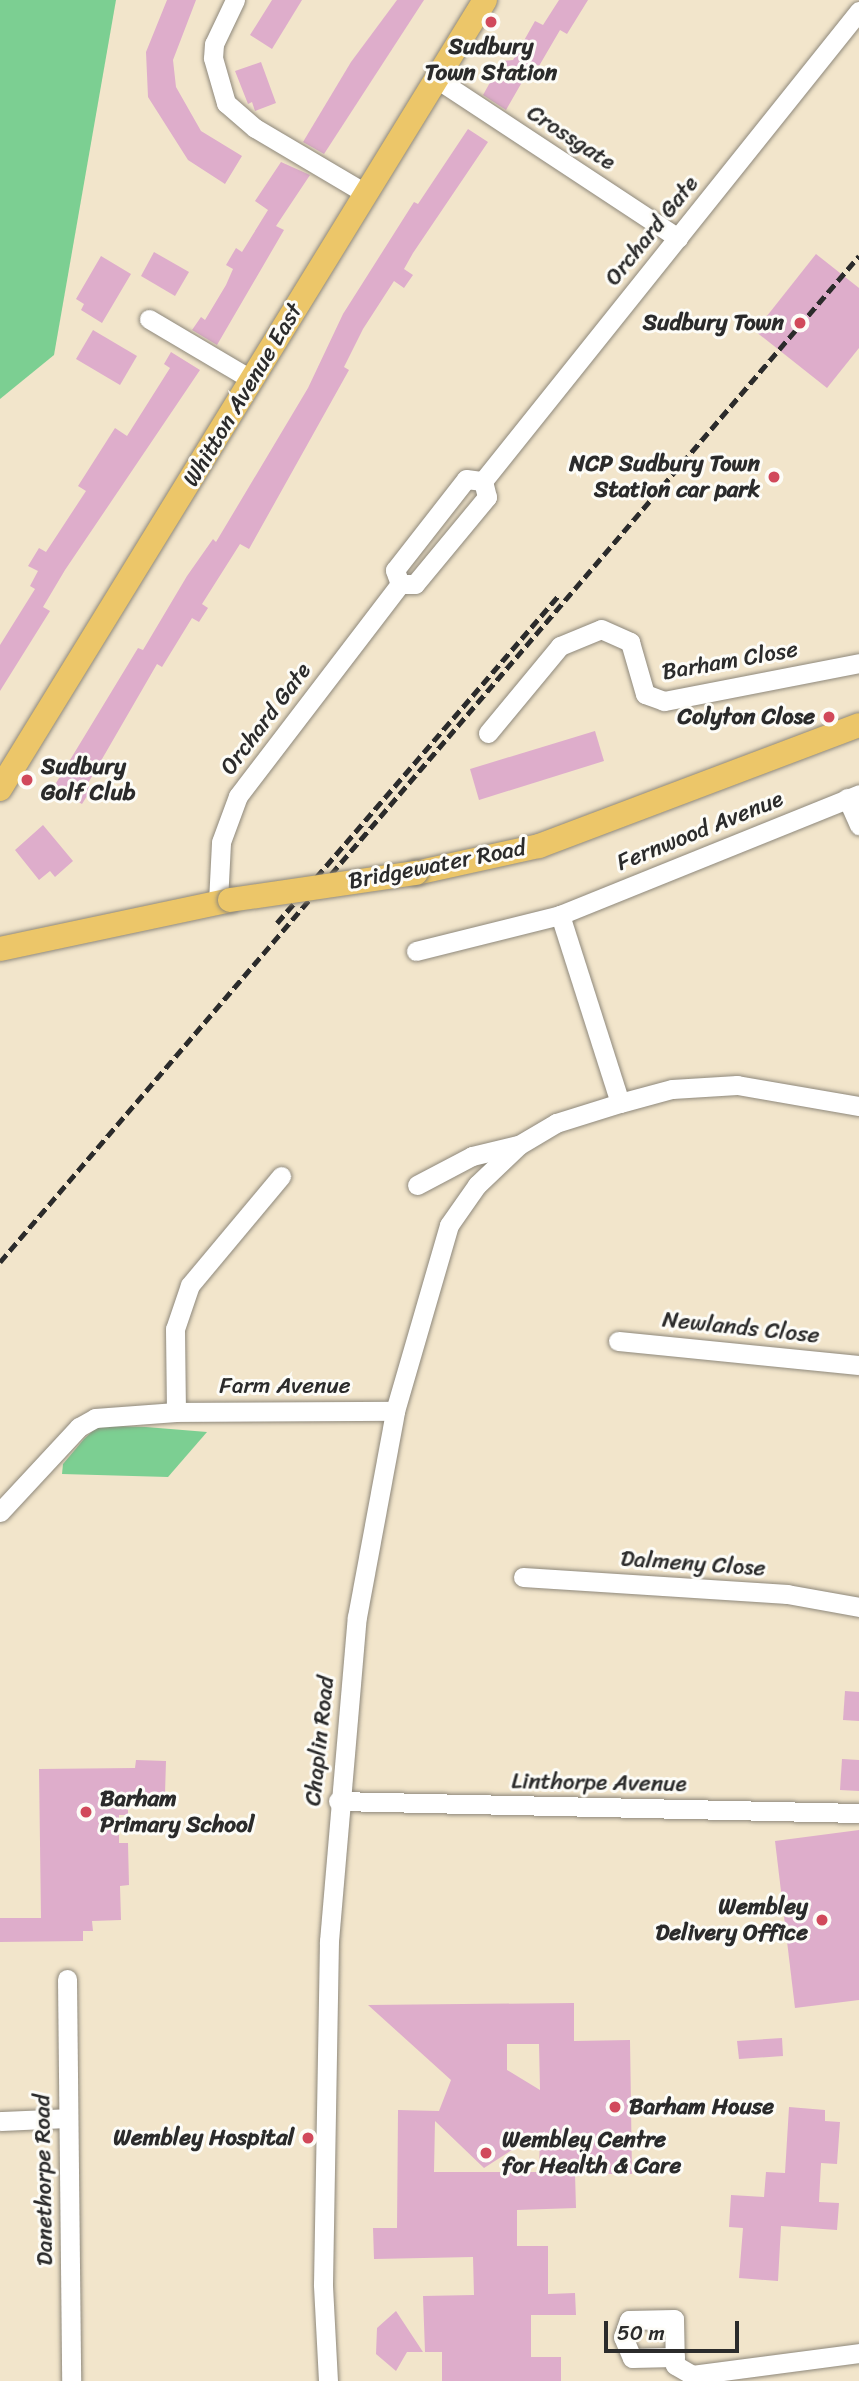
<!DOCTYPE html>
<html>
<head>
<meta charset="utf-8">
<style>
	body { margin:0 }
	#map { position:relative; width:859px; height:2381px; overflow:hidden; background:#f2e5cb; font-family:Sriracha,sans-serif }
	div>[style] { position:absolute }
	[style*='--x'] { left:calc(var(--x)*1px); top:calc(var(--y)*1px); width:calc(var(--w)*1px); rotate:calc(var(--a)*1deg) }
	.green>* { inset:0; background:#7ccf92 }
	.building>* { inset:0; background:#deadcb }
	.roads { filter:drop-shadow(0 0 2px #8e887b) drop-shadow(0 0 2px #8e887b) }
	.minor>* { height:19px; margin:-9.5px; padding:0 9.5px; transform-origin:9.5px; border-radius:9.5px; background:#fff }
	.major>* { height:24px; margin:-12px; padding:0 12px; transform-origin:12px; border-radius:12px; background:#ecc669 }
	.rail>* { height:5px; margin-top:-2.5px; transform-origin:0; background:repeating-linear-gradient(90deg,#2b2b2b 0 10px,transparent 0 15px) }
	.bridges { filter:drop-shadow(0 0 2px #8e887b) drop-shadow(0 0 2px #8e887b) }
	.major-bridge>* { height:24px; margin:-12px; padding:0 12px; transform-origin:12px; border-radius:12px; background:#ecc669 }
	.dots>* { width:19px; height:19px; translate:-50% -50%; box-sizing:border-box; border:4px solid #fdfcf7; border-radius:50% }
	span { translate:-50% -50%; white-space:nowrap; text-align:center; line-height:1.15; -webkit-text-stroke:6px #fdfcf7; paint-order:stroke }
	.poi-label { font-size:23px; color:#2b2b2b; font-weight:700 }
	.right { translate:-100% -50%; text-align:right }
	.left { translate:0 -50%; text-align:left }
	.street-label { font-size:23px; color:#2b2b2b }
	.scale { position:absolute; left:604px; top:2321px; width:135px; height:32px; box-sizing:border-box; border:4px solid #2b2b2b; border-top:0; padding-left:9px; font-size:21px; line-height:24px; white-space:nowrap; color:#2b2b2b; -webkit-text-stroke:5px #fdfcf7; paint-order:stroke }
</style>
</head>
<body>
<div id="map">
	<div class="green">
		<i style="clip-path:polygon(0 0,116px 0,54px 355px,0 399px)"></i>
		<i style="clip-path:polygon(110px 1426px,146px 1427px,207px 1432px,168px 1477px,62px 1474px,63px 1464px,84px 1439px,96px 1428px)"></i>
	</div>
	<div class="building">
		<i style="clip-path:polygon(167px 0,196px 0,173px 60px,176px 87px,201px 131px,242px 156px,225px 184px,188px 160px,148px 97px,146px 52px)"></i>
		<i style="clip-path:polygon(272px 0,302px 0,272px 49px,250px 35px)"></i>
		<i style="clip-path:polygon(397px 0,424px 0,324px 154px,303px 142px,351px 62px)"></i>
		<i style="clip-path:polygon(559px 0,588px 0,567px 34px,560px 30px,539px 66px,533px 63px,506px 110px,483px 95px,502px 61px,513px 60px,535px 21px,543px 25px)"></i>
		<i style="clip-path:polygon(261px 62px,276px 103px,255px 111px,252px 102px,248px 104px,235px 71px)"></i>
		<i style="clip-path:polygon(468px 129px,488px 142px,413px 253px,404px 269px,413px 275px,404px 288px,394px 281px,363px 329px,344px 367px,349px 370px,249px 549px,240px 544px,202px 604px,208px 608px,199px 622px,192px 618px,162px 667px,157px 664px,87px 785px,92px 788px,82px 804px,53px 788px,138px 648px,143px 650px,187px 576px,213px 539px,216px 542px,308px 388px,343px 314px,414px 202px,418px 204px)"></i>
		<i style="clip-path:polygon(281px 162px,310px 175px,276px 226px,284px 230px,217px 345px,192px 330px,201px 317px,205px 320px,226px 285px,233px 269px,226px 265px,236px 248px,242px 252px,268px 210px,255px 201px)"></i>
		<i style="clip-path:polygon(154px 252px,189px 272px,175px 296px,141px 276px)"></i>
		<i style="clip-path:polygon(816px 254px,859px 288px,859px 348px,827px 388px,755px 331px)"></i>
		<i style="clip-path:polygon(101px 256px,131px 274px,102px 323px,81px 310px,84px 304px,76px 299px)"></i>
		<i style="clip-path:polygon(93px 330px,137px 356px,120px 385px,76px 359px)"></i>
		<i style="clip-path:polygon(171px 352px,200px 370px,65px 570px,43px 607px,50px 611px,0 691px,0 645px,35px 589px,30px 586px,38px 571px,28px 566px,39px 548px,46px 552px,86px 491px,78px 486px,115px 428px,127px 436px,170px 368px,164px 364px)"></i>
		<i style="clip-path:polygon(595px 731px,604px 761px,479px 800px,470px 769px)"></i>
		<i style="clip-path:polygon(43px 825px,73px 861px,55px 877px,50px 871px,39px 880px,15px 850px)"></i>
		<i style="clip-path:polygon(845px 1691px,859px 1692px,859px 1721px,843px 1720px)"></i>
		<i style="clip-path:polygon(842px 1759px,859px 1760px,859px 1791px,840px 1790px)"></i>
		<i style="clip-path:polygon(136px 1760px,166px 1761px,165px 1794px,128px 1793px,128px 1815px,119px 1815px,119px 1843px,128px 1843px,129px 1885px,120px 1886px,121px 1920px,92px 1921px,93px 1931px,83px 1931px,83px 1941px,0 1942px,0 1918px,41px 1918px,39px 1769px,135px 1768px)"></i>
		<i style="clip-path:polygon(859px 1830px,859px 2000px,795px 2008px,775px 1841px)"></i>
		<i style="clip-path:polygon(evenodd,574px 2003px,574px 2041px,630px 2040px,632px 2174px,575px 2174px,576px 2208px,517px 2210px,517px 2246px,548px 2246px,548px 2294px,575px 2293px,576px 2315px,531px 2315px,531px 2357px,561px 2357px,561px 2381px,442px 2381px,442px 2352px,425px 2352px,423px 2296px,474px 2295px,473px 2257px,374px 2259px,373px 2228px,397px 2228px,398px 2110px,439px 2111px,451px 2080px,368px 2005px,574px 2003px,507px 2044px,539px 2044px,540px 2090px,507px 2070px,507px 2044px,574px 2003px,435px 2121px,484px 2168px,540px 2132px,539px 2172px,434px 2172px,435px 2121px)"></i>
		<i style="clip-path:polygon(782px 2038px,783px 2056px,739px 2059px,737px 2041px)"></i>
		<i style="clip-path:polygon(789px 2107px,825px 2110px,825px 2121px,840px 2122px,837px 2164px,821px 2163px,819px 2202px,839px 2203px,837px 2230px,781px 2226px,778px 2281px,739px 2278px,743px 2228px,729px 2227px,731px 2195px,764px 2197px,766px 2172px,785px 2173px)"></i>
		<i style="clip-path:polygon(396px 2311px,423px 2352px,407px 2352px,396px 2371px,376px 2354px,377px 2328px)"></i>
	</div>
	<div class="roads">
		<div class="minor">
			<i style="--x:235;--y:0;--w:49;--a:115.5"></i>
			<i style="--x:214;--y:44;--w:14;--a:94"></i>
			<i style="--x:213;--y:58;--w:47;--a:73.9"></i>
			<i style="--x:226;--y:103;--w:38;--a:41"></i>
			<i style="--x:255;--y:128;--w:128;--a:30.6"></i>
			<i style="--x:437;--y:79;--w:289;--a:33.4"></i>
			<i style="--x:149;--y:319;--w:120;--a:30.6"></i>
			<i style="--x:483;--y:481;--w:602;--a:-51.34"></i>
			<i style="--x:400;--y:584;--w:15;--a:-110"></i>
			<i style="--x:395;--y:570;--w:115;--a:-52"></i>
			<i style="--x:466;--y:479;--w:17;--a:7"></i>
			<i style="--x:400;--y:584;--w:15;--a:0"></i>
			<i style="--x:415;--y:584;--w:113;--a:-50.4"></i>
			<i style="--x:487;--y:497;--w:16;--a:-104"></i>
			<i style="--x:488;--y:733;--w:113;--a:-50.4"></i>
			<i style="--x:560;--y:646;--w:44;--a:-22.5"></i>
			<i style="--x:601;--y:629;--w:32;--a:24"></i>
			<i style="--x:630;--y:642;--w:54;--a:73.9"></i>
			<i style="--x:645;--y:694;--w:20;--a:20"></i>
			<i style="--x:664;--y:701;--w:199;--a:-11"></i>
			<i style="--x:847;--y:798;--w:30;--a:66"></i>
			<i style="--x:218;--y:902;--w:60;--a:-87.1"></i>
			<i style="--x:221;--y:842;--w:49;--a:-69.7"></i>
			<i style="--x:238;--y:796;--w:267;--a:-52.6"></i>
			<i style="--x:560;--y:915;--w:197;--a:72.3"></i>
			<i style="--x:416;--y:951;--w:148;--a:-14"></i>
			<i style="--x:560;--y:915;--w:323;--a:-22"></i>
			<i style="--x:417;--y:1185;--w:62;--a:-27.8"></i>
			<i style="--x:472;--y:1156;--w:47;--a:-13.4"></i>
			<i style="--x:618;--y:1341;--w:242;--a:5.7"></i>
			<i style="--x:176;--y:1412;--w:83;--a:-90.7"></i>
			<i style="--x:175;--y:1329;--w:46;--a:-71.2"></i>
			<i style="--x:190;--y:1285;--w:142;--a:-50.1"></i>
			<i style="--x:0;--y:1512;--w:116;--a:-47.1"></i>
			<i style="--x:79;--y:1427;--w:18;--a:-29"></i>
			<i style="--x:95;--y:1418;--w:81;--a:-4.2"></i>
			<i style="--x:176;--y:1412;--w:219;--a:-0.3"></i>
			<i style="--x:523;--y:1577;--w:265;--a:3.7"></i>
			<i style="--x:787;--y:1594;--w:73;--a:10.2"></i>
			<i style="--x:338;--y:1801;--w:521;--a:1.32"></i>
			<i style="--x:67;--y:1979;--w:402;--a:89.4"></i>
			<i style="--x:0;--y:2121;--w:68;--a:-2.5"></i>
			<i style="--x:675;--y:2357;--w:43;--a:178.7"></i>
			<i style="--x:632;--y:2358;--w:23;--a:-113"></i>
			<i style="--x:623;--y:2337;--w:18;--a:-71"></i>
			<i style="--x:629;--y:2320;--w:45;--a:-1.3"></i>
			<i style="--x:674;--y:2319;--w:46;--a:88.8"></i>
			<i style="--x:675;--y:2365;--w:20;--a:30"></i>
			<i style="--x:692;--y:2375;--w:168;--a:-7.5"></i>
			<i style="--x:328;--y:2381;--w:97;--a:-93"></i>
			<i style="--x:323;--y:2284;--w:343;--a:-89"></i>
			<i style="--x:329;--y:1941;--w:325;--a:-85.1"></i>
			<i style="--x:357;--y:1617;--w:209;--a:-79.5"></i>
			<i style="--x:395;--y:1411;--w:194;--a:-73.8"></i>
			<i style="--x:449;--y:1225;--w:49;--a:-55"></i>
			<i style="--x:477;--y:1185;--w:58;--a:-43.6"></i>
			<i style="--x:519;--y:1145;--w:43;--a:-30.7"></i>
			<i style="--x:556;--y:1123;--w:67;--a:-17.4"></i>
			<i style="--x:620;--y:1103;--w:54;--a:-15.1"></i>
			<i style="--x:672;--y:1089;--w:65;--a:-3.5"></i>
			<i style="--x:737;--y:1085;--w:124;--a:9.8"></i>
		</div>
		<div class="major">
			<i style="--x:0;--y:789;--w:926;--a:-58.42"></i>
			<i style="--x:416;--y:873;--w:126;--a:-12.4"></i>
			<i style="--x:539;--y:846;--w:342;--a:-20.7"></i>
			<i style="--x:0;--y:949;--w:235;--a:-12"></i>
		</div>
	</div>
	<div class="rail">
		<i style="--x:277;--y:923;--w:431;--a:-49.3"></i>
		<i style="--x:0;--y:1262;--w:1323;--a:-49.51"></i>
	</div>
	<div class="bridges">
		<div class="major-bridge">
			<i style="--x:230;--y:900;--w:188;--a:-8.3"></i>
		</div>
	</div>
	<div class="dots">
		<i style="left:491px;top:22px;background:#d1495b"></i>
		<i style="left:800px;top:323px;background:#d1495b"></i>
		<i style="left:774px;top:477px;background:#d1495b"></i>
		<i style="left:829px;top:717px;background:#d1495b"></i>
		<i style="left:27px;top:780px;background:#d1495b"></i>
		<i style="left:86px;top:1812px;background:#d1495b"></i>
		<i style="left:822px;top:1920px;background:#d1495b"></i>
		<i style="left:615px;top:2107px;background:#d1495b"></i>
		<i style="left:308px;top:2138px;background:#d1495b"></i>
		<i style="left:486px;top:2153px;background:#d1495b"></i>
	</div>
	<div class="poi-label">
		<span style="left:491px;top:60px">Sudbury<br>Town Station</span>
		<span class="right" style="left:784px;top:323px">Sudbury Town</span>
		<span class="right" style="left:760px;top:477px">NCP Sudbury Town<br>Station car park</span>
		<span class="right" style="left:815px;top:717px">Colyton Close</span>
		<span class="left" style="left:41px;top:780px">Sudbury<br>Golf Club</span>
		<span class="left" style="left:100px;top:1812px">Barham<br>Primary School</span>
		<span class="right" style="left:808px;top:1920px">Wembley<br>Delivery Office</span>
		<span class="left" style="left:629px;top:2107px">Barham House</span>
		<span class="right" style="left:294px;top:2138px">Wembley Hospital</span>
		<span class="left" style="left:502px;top:2153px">Wembley Centre<br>for Health &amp; Care</span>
	</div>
	<div class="street-label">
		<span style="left:571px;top:138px;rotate:33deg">Crossgate</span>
		<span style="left:652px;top:231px;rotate:-51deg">Orchard Gate</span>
		<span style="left:243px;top:395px;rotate:-59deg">Whitton Avenue East</span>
		<span style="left:730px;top:661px;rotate:-10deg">Barham Close</span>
		<span style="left:266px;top:719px;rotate:-53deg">Orchard Gate</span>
		<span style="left:700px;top:831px;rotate:-22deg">Fernwood Avenue</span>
		<span style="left:437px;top:865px;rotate:-11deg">Bridgewater Road</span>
		<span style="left:741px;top:1328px;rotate:6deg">Newlands Close</span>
		<span style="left:285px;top:1386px">Farm Avenue</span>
		<span style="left:693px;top:1564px;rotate:4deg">Dalmeny Close</span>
		<span style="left:320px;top:1741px;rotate:-84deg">Chaplin Road</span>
		<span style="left:599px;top:1783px;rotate:1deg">Linthorpe Avenue</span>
		<span style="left:44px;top:2180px;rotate:-91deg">Danethorpe Road</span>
	</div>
	<div class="scale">50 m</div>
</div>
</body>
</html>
